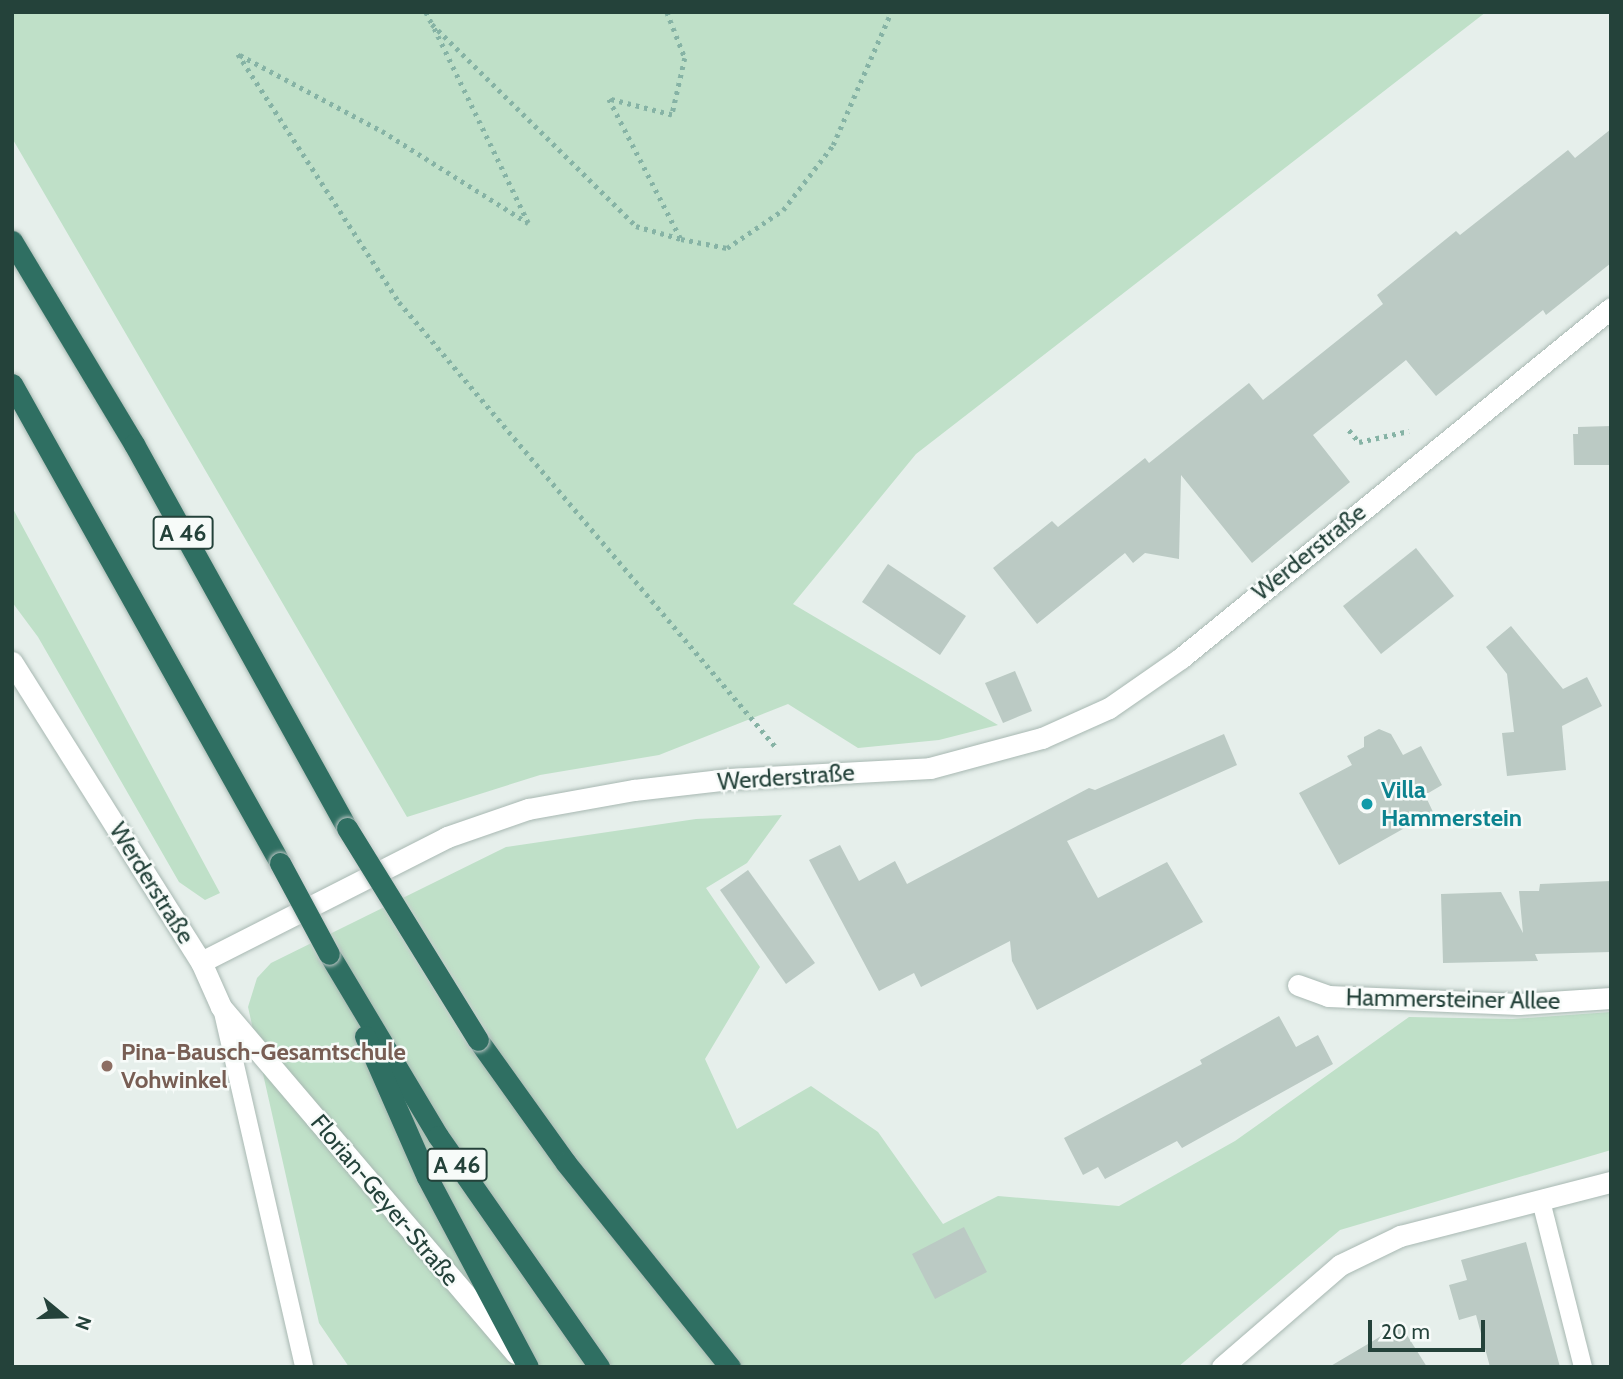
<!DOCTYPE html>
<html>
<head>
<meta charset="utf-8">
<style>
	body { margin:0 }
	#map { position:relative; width:1623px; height:1379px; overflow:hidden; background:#e6efeb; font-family:Cabin,sans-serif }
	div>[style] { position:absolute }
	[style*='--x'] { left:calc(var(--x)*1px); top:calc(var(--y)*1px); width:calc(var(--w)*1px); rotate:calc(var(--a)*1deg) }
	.green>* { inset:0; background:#bfe0c8 }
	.building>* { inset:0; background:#bbcac4 }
	.path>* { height:4.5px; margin-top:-2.25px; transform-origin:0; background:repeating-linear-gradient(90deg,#86b3a5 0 3.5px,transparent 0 8.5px) }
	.roads { filter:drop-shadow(0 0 2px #a8b8b2) drop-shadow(0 0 2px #a8b8b2) }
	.lane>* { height:18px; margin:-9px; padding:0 9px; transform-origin:9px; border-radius:9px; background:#fff }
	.street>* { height:21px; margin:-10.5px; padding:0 10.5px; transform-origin:10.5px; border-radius:10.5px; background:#fff }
	.highway>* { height:21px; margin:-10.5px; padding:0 10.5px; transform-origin:10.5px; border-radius:10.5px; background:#2f6f62 }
	.bridges { filter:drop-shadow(0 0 2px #c2cac8) drop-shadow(0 0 2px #c2cac8) }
	.highway-bridge>* { height:21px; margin:-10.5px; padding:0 10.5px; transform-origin:10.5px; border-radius:10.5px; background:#2f6f62 }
	.dots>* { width:19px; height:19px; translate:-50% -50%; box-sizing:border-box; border:4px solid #f7fbf9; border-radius:50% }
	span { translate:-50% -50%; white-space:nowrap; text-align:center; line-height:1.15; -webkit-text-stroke:5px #f7fbf9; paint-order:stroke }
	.shield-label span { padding:2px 5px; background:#f7fbf9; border:2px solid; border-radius:5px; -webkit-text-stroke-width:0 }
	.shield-label { font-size:23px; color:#24423a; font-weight:700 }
	.street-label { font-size:24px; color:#24423a }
	.culture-label { font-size:24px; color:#0d838f; font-weight:700 }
	.left { translate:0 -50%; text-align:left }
	.education-label { font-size:24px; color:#785e54; font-weight:700 }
	.frame { position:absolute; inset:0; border:14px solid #24423a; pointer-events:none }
	.north { position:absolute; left:28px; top:1281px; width:70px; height:70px; -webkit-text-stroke:5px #f7fbf9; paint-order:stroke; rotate:109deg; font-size:19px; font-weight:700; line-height:28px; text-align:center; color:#24423a }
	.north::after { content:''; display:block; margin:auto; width:24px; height:32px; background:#24423a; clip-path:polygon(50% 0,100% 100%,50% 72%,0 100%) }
	.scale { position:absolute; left:1368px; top:1320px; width:117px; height:32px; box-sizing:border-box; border:4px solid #24423a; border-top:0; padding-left:9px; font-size:21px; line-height:24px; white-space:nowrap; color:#24423a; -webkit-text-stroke:5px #f7fbf9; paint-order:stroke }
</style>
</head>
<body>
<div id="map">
	<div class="green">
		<i style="clip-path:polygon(12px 12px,1486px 12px,916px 454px,793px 604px,998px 725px,939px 740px,858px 748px,788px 704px,659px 755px,540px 775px,407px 817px,12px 138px)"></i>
		<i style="clip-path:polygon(12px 507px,220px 893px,205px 900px,179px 882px,38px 637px,12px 602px)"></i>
		<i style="clip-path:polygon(782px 815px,747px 863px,706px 888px,760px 967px,705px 1059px,737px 1129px,811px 1086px,878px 1132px,943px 1224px,998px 1196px,1119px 1206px,1235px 1141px,1409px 1017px,1513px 1019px,1611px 1012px,1611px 1150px,1340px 1230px,1178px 1367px,349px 1367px,319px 1323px,248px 1007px,257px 978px,271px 963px,506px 847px,696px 819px)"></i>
	</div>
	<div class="building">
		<i style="clip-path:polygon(1611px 129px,1611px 263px,1546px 315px,1543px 310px,1436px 396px,1406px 360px,1313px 435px,1350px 482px,1252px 563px,1181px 475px,1179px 559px,1145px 553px,1133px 563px,1125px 553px,1037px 624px,993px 568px,1052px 521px,1058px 527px,1145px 458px,1149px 463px,1249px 383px,1263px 400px,1383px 304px,1377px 295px,1456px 231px,1460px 235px,1568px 150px,1575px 158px)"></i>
		<i style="clip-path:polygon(1611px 426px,1611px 465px,1574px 465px,1573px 434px,1578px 434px,1578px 427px)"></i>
		<i style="clip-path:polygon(1416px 548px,1454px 596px,1381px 654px,1343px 606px)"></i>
		<i style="clip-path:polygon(888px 564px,966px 616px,940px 655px,862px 602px)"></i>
		<i style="clip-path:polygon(1511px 626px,1563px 689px,1587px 677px,1602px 706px,1562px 726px,1566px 770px,1507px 776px,1502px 733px,1514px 732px,1507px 674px,1486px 647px)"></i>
		<i style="clip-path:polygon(1015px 671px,1032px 711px,1003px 723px,985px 683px)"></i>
		<i style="clip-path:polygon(1379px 729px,1391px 734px,1403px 755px,1421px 746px,1442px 785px,1425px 795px,1433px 812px,1339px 865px,1299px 793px,1352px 765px,1347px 756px,1364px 747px,1364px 737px)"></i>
		<i style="clip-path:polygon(1224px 734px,1237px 765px,1067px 841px,1098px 898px,1167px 862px,1203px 922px,1037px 1010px,1012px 961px,1010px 941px,921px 987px,914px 973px,879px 991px,809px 860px,840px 845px,859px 881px,895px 861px,907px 884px,1089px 788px,1095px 790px)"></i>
		<i style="clip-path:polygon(748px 870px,815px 963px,786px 984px,720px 890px)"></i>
		<i style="clip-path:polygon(1611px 881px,1611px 952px,1535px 954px,1538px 961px,1443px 963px,1441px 894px,1501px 892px,1523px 933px,1519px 891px,1539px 891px,1540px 884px)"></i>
		<i style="clip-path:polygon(1279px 1016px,1296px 1047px,1318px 1035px,1333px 1064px,1182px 1148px,1177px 1141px,1105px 1179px,1098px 1167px,1083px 1175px,1064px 1138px,1202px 1064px,1200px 1060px)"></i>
		<i style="clip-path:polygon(964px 1227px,987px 1272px,935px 1299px,912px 1254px)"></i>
		<i style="clip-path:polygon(1526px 1242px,1560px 1367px,1490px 1367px,1476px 1315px,1459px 1320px,1449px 1285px,1467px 1280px,1461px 1260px)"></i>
		<i style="clip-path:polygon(1400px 1324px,1427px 1367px,1329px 1367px,1373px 1341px)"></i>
	</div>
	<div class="path">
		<i style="--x:426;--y:12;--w:13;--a:63"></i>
		<i style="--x:667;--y:12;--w:49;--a:68.6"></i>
		<i style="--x:685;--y:58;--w:58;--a:102.8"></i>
		<i style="--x:672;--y:115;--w:65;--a:-165.7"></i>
		<i style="--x:609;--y:99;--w:157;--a:62.8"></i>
		<i style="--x:681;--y:239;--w:47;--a:11.1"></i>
		<i style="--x:727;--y:248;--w:68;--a:-34.2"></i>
		<i style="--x:783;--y:210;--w:82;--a:-52.4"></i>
		<i style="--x:833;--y:145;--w:145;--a:-66.4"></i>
		<i style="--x:238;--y:54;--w:296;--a:57"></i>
		<i style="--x:399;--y:302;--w:582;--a:49.74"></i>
		<i style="--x:240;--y:55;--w:161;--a:28.2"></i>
		<i style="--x:382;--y:131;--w:173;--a:32.2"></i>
		<i style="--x:528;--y:223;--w:221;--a:-115.8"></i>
		<i style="--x:432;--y:24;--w:287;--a:44.7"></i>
		<i style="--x:636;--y:226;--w:47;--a:16.1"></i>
		<i style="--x:1349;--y:430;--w:16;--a:50"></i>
		<i style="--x:1359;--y:442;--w:51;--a:-12.4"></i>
	</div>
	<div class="roads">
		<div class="lane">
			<i style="--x:222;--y:1008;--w:368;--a:77.1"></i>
			<i style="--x:1541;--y:1201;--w:171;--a:75.8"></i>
		</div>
		<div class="street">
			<i style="--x:12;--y:662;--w:355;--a:57.8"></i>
			<i style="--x:201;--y:962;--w:276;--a:-26.9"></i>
			<i style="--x:447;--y:837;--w:86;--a:-19.1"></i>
			<i style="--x:528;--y:809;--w:108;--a:-10.2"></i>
			<i style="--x:634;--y:790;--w:96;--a:-6.6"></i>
			<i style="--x:729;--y:779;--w:201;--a:-3.1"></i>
			<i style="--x:930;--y:768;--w:116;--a:-15"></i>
			<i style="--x:1042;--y:738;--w:73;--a:-24.1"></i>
			<i style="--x:1109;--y:708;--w:88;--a:-34.8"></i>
			<i style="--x:1181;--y:658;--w:554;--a:-39.14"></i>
			<i style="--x:201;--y:962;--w:49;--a:66"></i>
			<i style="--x:221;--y:1007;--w:455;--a:49.6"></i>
			<i style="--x:1298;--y:985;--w:32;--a:20"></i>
			<i style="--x:1328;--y:996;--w:191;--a:2.4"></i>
			<i style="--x:1519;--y:1004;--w:92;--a:-3.7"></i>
			<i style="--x:1222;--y:1367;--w:156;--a:-40.8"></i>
			<i style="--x:1340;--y:1265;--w:67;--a:-25.8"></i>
			<i style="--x:1400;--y:1236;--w:218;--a:-14.4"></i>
		</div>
		<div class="highway">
			<i style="--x:12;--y:241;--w:237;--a:59"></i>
			<i style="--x:134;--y:444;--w:439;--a:61"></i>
			<i style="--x:12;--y:384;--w:549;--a:60.77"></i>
			<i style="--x:329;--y:954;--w:212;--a:59.1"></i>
			<i style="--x:438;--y:1136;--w:282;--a:55.1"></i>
			<i style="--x:365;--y:1036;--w:154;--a:66.3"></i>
			<i style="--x:427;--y:1177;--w:215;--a:62"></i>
			<i style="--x:478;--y:1040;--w:151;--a:54.4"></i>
			<i style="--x:566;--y:1163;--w:262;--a:51.2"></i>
		</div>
	</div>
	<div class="bridges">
		<div class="highway-bridge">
			<i style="--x:347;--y:828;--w:249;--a:58.3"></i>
			<i style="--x:280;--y:863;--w:103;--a:61.7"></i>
		</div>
	</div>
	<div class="dots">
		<i style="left:1367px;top:804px;background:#0f9aa8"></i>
		<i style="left:107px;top:1066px;background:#8d6e63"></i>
	</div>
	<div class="shield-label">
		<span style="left:183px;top:533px">A 46</span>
		<span style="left:457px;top:1165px">A 46</span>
	</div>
	<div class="street-label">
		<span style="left:1309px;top:552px;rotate:-39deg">Werderstraße</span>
		<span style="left:786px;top:777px;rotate:-4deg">Werderstraße</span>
		<span style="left:152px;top:883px;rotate:58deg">Werderstraße</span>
		<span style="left:1453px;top:999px;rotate:1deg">Hammersteiner Allee</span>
		<span style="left:385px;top:1200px;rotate:50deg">Florian-Geyer-Straße</span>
	</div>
	<div class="culture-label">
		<span class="left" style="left:1381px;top:804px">Villa<br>Hammerstein</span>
	</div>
	<div class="education-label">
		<span class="left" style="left:121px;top:1066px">Pina-Bausch-Gesamtschule<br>Vohwinkel</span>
	</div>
	<div class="frame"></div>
	<div class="north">N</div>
	<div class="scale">20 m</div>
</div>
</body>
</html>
